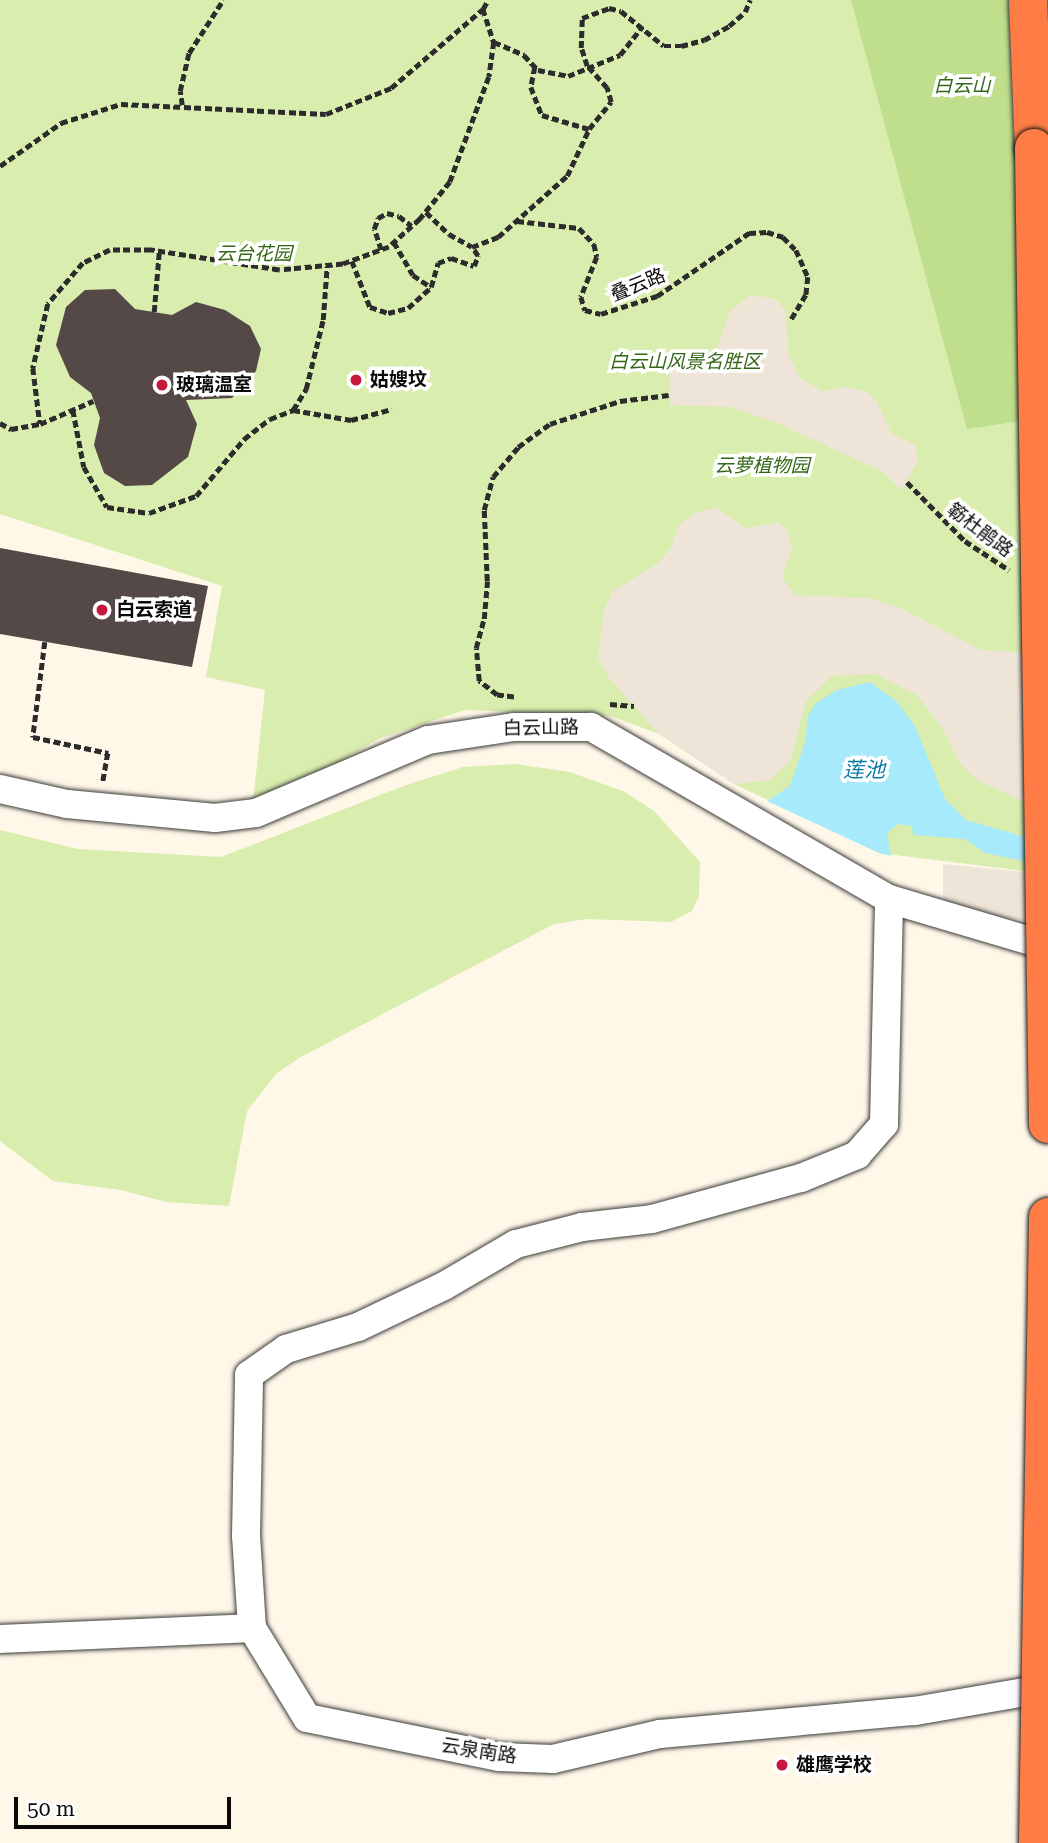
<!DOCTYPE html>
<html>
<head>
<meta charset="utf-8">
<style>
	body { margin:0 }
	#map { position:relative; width:1048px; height:1843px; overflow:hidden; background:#fff7e8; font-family:"Roboto Serif","Noto Sans SC",serif }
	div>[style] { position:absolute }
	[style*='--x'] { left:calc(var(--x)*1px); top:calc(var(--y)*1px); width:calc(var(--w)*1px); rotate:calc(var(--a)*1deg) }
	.green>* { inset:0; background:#d9edae }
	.forest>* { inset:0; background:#bfdf8c }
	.plaza>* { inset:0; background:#eee4d7 }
	.water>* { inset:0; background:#a7eafc }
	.building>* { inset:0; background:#544946 }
	.path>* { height:4.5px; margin-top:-2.25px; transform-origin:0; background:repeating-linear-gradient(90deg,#2c2c2c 0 7px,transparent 0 10.5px) }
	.roads { filter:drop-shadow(0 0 2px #3d3d3d) drop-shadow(0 0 2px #3d3d3d) }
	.minor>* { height:28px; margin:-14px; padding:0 14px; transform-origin:14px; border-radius:14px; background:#fff }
	.motorway>* { height:38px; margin:-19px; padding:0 19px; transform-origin:19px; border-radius:19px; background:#ff7c46 }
	.bridges { filter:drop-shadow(0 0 2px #1b1b1b) drop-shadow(0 0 2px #1b1b1b) }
	.motorway-bridge>* { height:38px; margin:-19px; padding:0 19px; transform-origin:19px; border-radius:19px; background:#ff7c46 }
	.dots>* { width:19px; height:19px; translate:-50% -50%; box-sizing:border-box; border:4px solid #fff; border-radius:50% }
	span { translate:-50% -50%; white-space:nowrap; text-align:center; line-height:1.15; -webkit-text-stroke:7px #fff; paint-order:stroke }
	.park-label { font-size:19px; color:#346716; font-style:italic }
	.street-label { font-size:19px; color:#0a0a0a }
	.poi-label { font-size:19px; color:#0a0a0a; font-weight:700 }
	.left { translate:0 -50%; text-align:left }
	.water-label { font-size:21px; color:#0a7ca6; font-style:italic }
	.scale { position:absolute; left:14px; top:1797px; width:217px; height:32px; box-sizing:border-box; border:4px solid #0a0a0a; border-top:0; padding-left:9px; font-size:21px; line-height:24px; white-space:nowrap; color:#0a0a0a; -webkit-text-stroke:5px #fff; paint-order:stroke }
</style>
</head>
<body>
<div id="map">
	<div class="green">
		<i style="clip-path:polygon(0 0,1048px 0,1048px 874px,879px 853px,734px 784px,659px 734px,610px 716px,465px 710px,378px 739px,301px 785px,253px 802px,265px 690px,206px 677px,222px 586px,0 514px)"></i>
		<i style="clip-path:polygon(515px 764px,570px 772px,625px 792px,654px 811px,700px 862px,699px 897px,692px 911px,671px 922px,587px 919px,554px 924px,299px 1058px,276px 1074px,247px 1111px,229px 1206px,166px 1202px,121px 1190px,53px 1181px,0 1141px,0 830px,78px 849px,221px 857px,406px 785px,463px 767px)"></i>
	</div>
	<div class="forest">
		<i style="clip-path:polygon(851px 0,1048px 0,1048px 417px,967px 429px)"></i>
	</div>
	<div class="plaza">
		<i style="clip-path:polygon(751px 295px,776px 299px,786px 311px,788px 354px,800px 378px,823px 391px,846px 387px,867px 392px,876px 400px,891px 433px,915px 445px,918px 460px,902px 490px,881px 471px,777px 423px,730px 407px,670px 405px,670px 371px,679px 362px,710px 354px,718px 346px,730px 311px)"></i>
		<i style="clip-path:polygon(717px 508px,746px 528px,778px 522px,788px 531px,792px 549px,782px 577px,795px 595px,869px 598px,899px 607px,981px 650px,1048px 654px,1048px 805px,1017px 799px,977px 780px,960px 763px,944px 731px,917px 695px,875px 674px,832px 676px,806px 701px,790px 761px,770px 780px,734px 784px,659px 734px,608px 677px,598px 658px,604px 609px,613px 591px,658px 563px,670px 549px,680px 524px,696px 512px)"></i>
		<i style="clip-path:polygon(943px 864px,1048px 874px,1048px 922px,1007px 918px,943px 901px)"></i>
	</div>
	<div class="water">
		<i style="clip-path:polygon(870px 682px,897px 702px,915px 726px,945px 799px,966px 820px,1028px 838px,1048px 866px,985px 853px,965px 839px,913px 835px,912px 826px,898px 824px,887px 833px,891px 856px,879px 853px,767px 801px,790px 786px,805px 743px,808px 716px,815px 704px,837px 690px)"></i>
	</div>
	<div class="building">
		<i style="clip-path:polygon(115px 289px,135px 309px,172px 315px,196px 302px,225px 310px,250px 326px,261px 349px,256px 371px,232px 398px,186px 400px,197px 424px,188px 457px,152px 485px,125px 486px,104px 473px,94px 445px,100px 418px,91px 393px,70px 377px,56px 345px,66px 307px,85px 290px)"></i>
		<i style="clip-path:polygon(0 548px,208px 586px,192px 667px,0 634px)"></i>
	</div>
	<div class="path">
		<i style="--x:483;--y:9;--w:10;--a:-61"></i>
		<i style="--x:494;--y:42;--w:33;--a:23"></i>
		<i style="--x:524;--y:55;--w:21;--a:47"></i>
		<i style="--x:538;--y:70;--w:31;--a:11"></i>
		<i style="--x:568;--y:76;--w:56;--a:-22"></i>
		<i style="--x:620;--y:55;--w:36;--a:-52"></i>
		<i style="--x:535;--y:67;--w:20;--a:101"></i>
		<i style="--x:531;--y:87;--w:30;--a:69"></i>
		<i style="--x:542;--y:115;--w:49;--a:16.6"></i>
		<i style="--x:182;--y:105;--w:14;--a:-98"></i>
		<i style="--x:180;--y:91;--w:39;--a:-77"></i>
		<i style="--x:189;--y:53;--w:63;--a:-57.3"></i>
		<i style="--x:0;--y:166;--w:75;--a:-35.2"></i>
		<i style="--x:61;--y:123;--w:63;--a:-17.6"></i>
		<i style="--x:121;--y:104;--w:205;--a:2.8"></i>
		<i style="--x:326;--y:114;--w:70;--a:-21.8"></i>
		<i style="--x:391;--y:88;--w:121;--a:-40.7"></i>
		<i style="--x:483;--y:9;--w:35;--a:72"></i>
		<i style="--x:494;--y:42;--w:35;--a:98"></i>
		<i style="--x:489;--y:77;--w:112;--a:110.4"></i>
		<i style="--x:450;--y:182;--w:48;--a:129"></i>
		<i style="--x:420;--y:219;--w:42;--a:137.9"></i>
		<i style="--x:389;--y:247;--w:49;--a:159.7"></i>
		<i style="--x:343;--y:264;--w:64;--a:174.6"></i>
		<i style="--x:279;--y:270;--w:130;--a:-171.1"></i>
		<i style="--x:151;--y:250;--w:41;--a:180"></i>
		<i style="--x:110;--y:250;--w:30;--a:154"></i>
		<i style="--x:83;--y:263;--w:54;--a:130.5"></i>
		<i style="--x:48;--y:304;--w:66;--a:103.2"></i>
		<i style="--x:33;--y:368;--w:56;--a:82.9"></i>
		<i style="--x:426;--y:212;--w:32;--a:44"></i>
		<i style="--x:449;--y:234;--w:26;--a:29"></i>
		<i style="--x:472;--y:247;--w:28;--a:-21"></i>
		<i style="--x:498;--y:237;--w:92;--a:-41.5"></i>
		<i style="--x:567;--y:176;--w:52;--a:-64.9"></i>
		<i style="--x:589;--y:129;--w:35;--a:-51"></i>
		<i style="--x:611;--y:102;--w:15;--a:-106"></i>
		<i style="--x:607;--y:88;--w:30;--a:-132"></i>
		<i style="--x:587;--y:66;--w:19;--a:-108"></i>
		<i style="--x:581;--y:48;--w:30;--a:-88"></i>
		<i style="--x:582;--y:18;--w:29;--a:-20"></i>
		<i style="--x:609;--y:8;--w:12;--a:14"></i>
		<i style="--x:621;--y:11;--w:55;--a:39.1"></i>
		<i style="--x:664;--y:46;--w:17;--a:0"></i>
		<i style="--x:681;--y:46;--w:24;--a:-15"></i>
		<i style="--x:704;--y:40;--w:29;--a:-29"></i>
		<i style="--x:729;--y:26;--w:21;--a:-41"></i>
		<i style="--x:745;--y:12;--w:13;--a:-67"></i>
		<i style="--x:517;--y:221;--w:62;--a:6.4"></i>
		<i style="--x:579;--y:228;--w:22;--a:47"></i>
		<i style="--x:594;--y:244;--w:13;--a:77"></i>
		<i style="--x:597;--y:257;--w:43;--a:111.8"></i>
		<i style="--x:581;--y:297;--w:14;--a:73"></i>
		<i style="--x:585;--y:310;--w:16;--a:14"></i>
		<i style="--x:601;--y:314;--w:59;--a:-17.8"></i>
		<i style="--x:657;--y:296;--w:112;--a:-34.4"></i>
		<i style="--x:749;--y:233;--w:18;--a:-3"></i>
		<i style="--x:767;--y:232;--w:17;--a:17"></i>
		<i style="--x:783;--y:237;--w:18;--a:45"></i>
		<i style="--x:796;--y:250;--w:30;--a:66"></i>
		<i style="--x:808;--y:277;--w:18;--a:96"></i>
		<i style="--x:806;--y:295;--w:31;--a:121"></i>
		<i style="--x:394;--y:242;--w:38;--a:60"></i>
		<i style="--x:413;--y:275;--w:22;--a:34"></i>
		<i style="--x:381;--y:250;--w:22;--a:-108"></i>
		<i style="--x:374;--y:229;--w:12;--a:-70"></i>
		<i style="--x:378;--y:218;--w:10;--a:-29"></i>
		<i style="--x:387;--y:213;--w:12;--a:14"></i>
		<i style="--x:399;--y:216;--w:16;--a:38"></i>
		<i style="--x:352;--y:261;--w:49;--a:68.6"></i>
		<i style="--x:370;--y:307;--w:19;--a:18"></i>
		<i style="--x:388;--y:313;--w:21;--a:-14"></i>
		<i style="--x:408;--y:308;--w:31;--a:-42"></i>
		<i style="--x:431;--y:287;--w:25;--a:-74"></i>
		<i style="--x:438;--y:263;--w:14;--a:-21"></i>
		<i style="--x:451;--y:258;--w:24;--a:19"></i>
		<i style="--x:474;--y:266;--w:11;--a:-68"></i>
		<i style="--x:478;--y:256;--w:11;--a:-124"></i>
		<i style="--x:154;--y:312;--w:60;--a:-85.2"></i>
		<i style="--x:73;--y:410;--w:58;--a:79.1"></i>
		<i style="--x:84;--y:467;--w:46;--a:60.1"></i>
		<i style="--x:107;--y:507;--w:42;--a:8.1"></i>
		<i style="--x:149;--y:513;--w:50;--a:-19.9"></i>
		<i style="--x:196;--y:496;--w:75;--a:-49.9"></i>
		<i style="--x:244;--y:439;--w:33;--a:-38"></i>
		<i style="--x:270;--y:419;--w:25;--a:-21"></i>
		<i style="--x:293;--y:410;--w:25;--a:-58"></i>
		<i style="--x:306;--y:389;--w:71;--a:-76.2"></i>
		<i style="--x:323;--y:320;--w:54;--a:-85.8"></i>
		<i style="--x:293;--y:410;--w:59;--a:9.8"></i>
		<i style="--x:351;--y:420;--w:42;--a:-15"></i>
		<i style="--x:0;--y:423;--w:13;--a:29"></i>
		<i style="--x:11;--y:429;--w:29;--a:-10"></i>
		<i style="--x:40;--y:424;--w:58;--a:-23.5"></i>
		<i style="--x:907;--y:482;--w:83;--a:45.5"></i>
		<i style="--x:965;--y:541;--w:53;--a:33.4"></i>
		<i style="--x:45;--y:642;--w:96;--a:97.2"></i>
		<i style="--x:33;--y:737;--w:77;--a:12"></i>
		<i style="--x:108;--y:753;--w:29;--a:100"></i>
		<i style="--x:514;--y:697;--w:17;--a:-173"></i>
		<i style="--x:497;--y:695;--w:23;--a:-142"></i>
		<i style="--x:479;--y:681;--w:33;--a:-95"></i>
		<i style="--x:476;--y:648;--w:30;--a:-75"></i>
		<i style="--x:484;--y:619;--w:38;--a:-85"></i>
		<i style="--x:487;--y:581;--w:71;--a:-92.4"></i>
		<i style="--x:484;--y:510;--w:34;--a:-75"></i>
		<i style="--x:493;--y:477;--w:39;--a:-50"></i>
		<i style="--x:518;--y:447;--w:39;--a:-36"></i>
		<i style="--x:550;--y:424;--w:74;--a:-18.2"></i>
		<i style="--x:620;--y:401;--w:49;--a:-7"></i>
		<i style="--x:610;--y:704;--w:24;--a:5"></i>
	</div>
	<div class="roads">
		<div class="minor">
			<i style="--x:0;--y:789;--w:69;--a:12.6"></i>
			<i style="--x:67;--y:804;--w:149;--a:5.4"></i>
			<i style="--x:215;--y:818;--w:41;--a:-7"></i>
			<i style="--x:256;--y:813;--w:187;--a:-23"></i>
			<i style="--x:428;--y:740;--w:87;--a:-8.6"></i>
			<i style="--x:514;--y:727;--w:77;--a:0"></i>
			<i style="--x:591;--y:727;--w:344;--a:30"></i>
			<i style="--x:889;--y:899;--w:166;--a:16.5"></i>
			<i style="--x:252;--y:1628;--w:92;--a:-93.7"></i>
			<i style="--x:246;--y:1536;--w:161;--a:-88.9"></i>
			<i style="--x:249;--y:1375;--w:45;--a:-35.1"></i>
			<i style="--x:286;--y:1349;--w:75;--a:-17"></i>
			<i style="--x:358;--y:1327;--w:95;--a:-25.5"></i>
			<i style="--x:444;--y:1286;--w:83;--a:-30.3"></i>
			<i style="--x:516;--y:1244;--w:68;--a:-14.4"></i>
			<i style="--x:582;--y:1227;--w:70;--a:-6.5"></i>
			<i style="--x:652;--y:1219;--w:155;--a:-15.4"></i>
			<i style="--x:801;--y:1178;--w:61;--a:-22.3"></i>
			<i style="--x:857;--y:1155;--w:41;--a:-48.9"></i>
			<i style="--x:884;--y:1124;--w:225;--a:-88.7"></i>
			<i style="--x:0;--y:1639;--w:252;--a:-2.5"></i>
			<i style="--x:252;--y:1628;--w:105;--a:58.6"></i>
			<i style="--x:307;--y:1718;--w:196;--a:11.5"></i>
			<i style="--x:499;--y:1757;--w:54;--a:2.1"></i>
			<i style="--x:553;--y:1759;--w:110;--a:-13.2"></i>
			<i style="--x:660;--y:1734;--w:256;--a:-5.2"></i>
			<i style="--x:915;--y:1711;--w:135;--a:-9.8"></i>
		</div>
		<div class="motorway">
			<i style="--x:1028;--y:0;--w:148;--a:87.7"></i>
		</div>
	</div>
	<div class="bridges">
		<div class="motorway-bridge">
			<i style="--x:1034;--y:148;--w:976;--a:89.18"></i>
			<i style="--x:1038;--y:1843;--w:626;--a:-89.08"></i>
		</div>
	</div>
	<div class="dots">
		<i style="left:356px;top:380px;background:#c6173c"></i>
		<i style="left:162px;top:385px;background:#c6173c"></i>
		<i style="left:102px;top:610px;background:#c6173c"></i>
		<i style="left:782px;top:1765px;background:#c6173c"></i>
	</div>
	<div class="park-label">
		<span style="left:962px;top:86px">白云山</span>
		<span style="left:254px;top:254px">云台花园</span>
		<span style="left:685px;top:362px">白云山风景名胜区</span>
		<span style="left:762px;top:466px">云萝植物园</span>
	</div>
	<div class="street-label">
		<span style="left:638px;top:285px;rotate:-22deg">叠云路</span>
		<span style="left:980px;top:530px;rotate:37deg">簕杜鹃路</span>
		<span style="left:541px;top:728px;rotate:-1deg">白云山路</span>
		<span style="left:479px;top:1751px;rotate:9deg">云泉南路</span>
	</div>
	<div class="poi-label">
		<span class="left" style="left:370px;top:380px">姑嫂坟</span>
		<span class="left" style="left:176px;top:385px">玻璃温室</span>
		<span class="left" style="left:116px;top:610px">白云索道</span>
		<span class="left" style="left:796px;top:1765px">雄鹰学校</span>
	</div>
	<div class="water-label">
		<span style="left:864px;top:770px">莲池</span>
	</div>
	<div class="scale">50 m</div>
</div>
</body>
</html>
